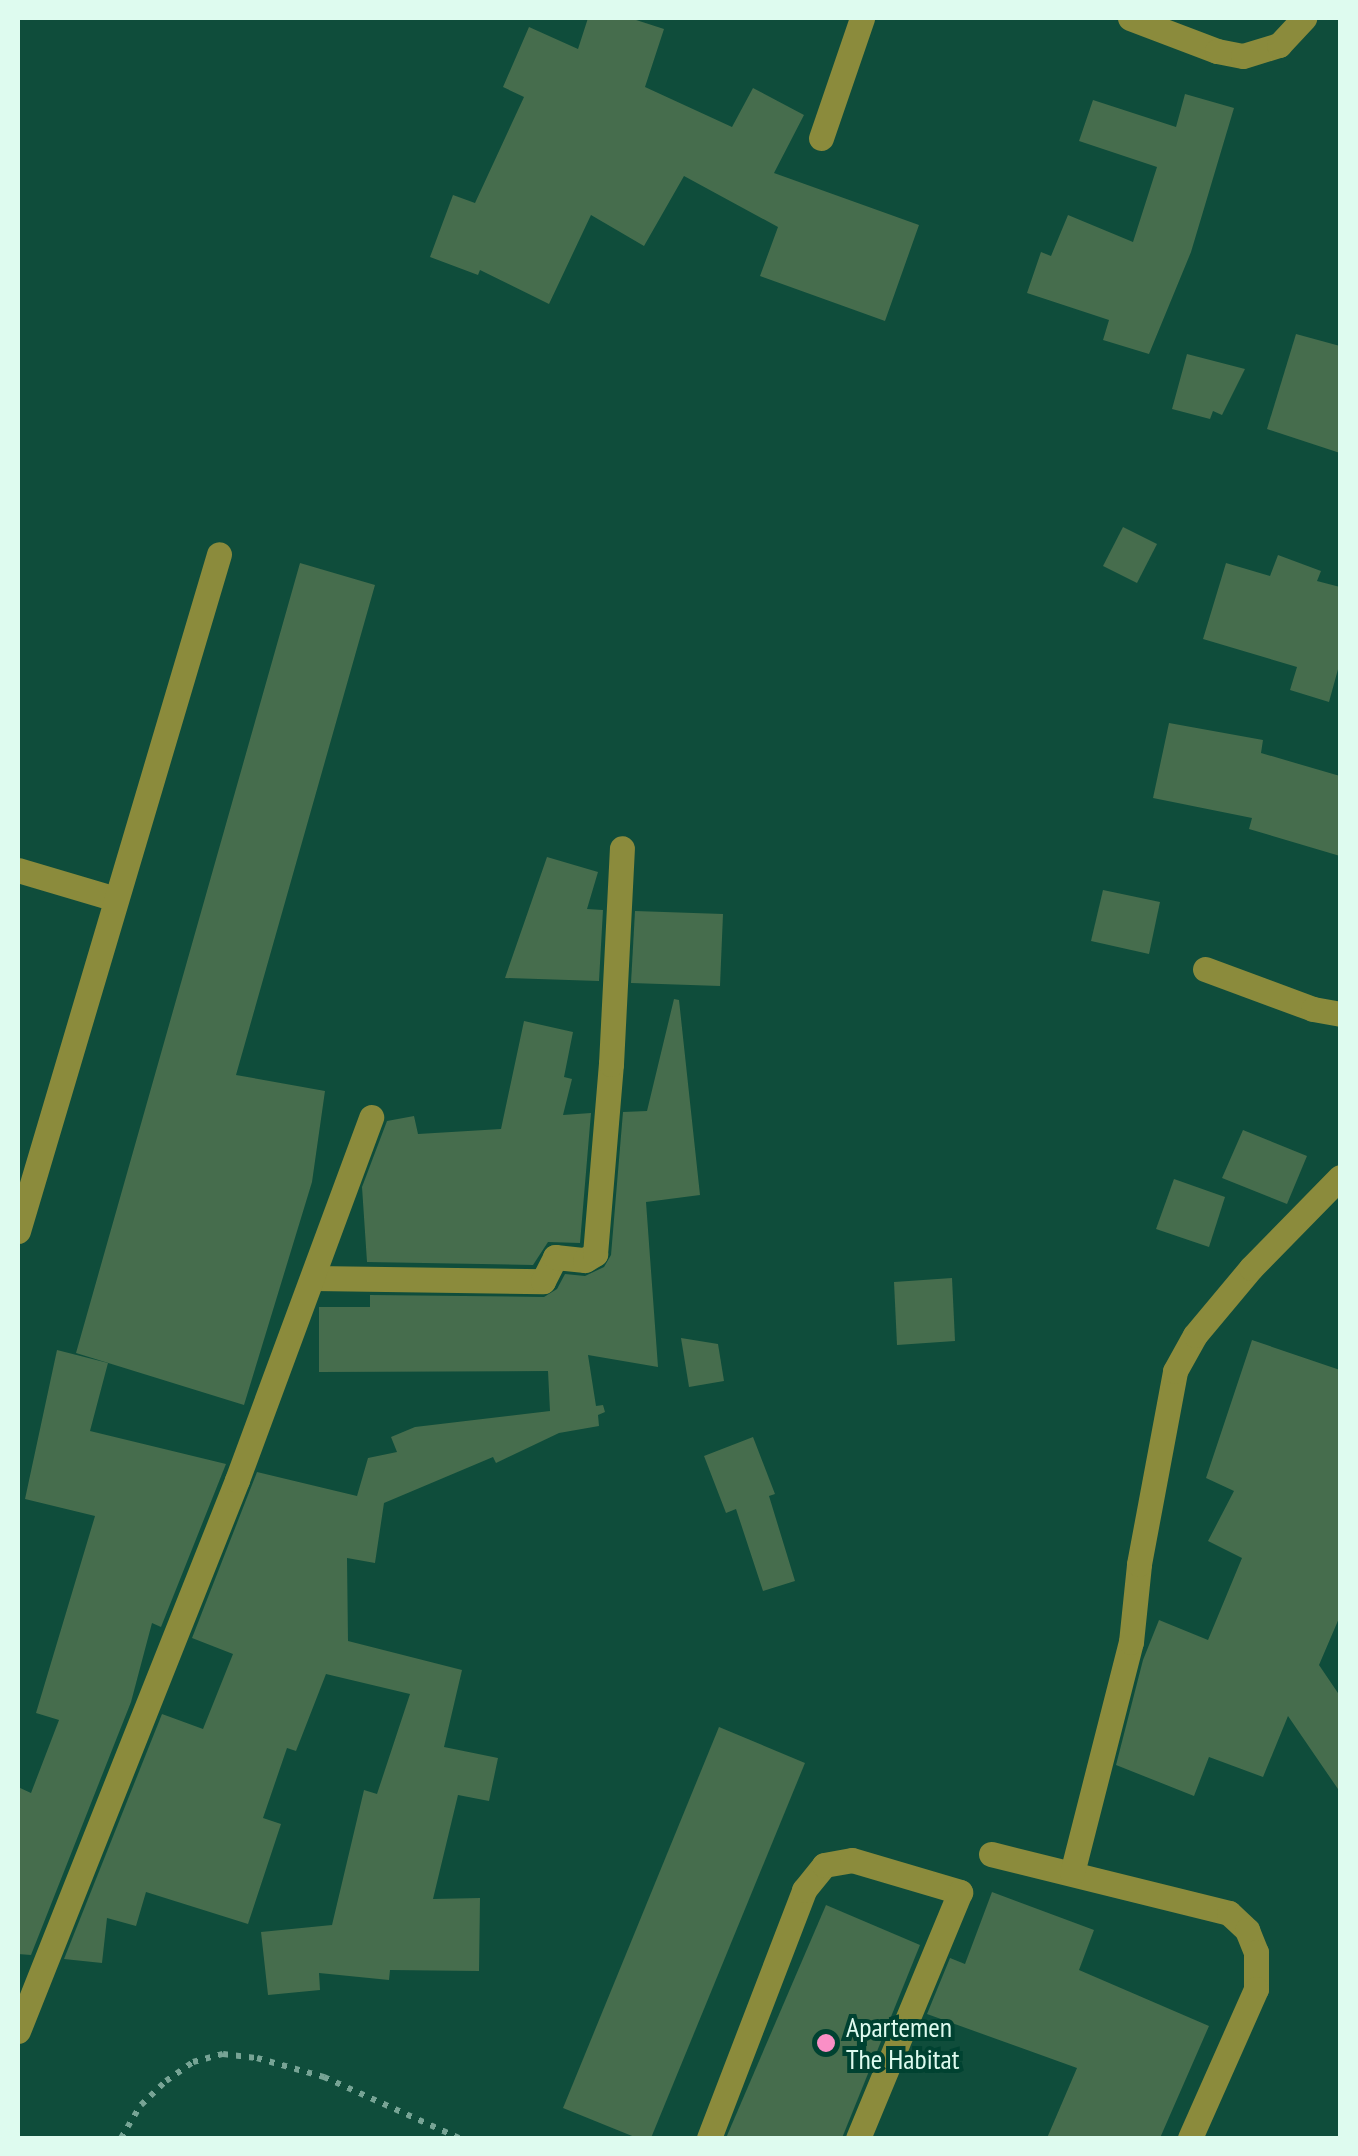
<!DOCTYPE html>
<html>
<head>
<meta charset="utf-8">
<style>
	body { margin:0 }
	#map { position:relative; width:1358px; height:2156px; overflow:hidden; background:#0f4d3b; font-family:"PT Sans Narrow",sans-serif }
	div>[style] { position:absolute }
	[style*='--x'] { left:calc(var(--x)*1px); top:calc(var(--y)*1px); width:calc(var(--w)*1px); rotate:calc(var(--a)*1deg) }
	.building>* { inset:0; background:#466d4d }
	.path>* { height:6px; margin-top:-3px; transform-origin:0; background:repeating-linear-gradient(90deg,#77a495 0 5px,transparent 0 13px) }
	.minor>* { height:25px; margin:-12.5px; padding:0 12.5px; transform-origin:12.5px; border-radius:12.5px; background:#8b8b3c }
	.dots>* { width:28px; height:28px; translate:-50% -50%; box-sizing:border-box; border:5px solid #004231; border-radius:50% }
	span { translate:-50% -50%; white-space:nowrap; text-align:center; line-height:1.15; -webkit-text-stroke:8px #004231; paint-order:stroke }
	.poi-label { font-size:28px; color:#defbef }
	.left { translate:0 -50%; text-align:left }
	.frame { position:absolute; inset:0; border:20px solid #defbef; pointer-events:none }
</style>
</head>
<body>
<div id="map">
	<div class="building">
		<i style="clip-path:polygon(588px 18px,630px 18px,664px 29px,645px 87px,732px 127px,753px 88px,804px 115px,774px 173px,919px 225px,885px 321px,760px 276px,778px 227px,684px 176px,644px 246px,591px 215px,549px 304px,480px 270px,478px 275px,430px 257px,453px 195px,475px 203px,524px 97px,503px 87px,529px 27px,578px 49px)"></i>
		<i style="clip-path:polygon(1185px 94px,1234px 108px,1191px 252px,1149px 354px,1103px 340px,1109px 320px,1027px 293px,1041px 252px,1051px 256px,1068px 215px,1133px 242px,1157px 167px,1079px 141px,1093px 100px,1176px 127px)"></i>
		<i style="clip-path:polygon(1296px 334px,1340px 346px,1340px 453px,1267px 429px)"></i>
		<i style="clip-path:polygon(1187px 354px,1245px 369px,1222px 415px,1213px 411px,1210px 419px,1172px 409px)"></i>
		<i style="clip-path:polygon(1123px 527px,1157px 544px,1137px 583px,1103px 566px)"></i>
		<i style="clip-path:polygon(1278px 555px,1321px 571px,1317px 581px,1340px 587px,1340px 662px,1329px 702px,1290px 690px,1297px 667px,1203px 639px,1226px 563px,1270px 576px)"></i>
		<i style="clip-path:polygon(300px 563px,375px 585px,236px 1075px,325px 1091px,312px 1182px,244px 1405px,76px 1353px)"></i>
		<i style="clip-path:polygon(1169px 723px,1263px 740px,1261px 753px,1340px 776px,1340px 856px,1249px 829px,1252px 818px,1153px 798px)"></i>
		<i style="clip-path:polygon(547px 857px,598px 872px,587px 909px,603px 910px,599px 981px,505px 978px)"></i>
		<i style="clip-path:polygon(1103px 890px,1160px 902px,1149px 954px,1091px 941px)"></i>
		<i style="clip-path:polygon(635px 911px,723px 914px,720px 986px,631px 983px)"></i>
		<i style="clip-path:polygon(674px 999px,679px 1000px,700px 1195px,646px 1202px,658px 1367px,588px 1355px,596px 1406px,603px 1405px,605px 1412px,598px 1415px,599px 1426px,559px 1433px,496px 1463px,493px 1457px,384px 1503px,375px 1563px,347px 1558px,348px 1641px,462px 1670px,444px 1747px,498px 1758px,489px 1801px,458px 1795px,433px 1899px,480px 1898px,479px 1971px,390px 1970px,389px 1980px,319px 1973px,320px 1990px,268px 1995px,261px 1932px,332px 1925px,364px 1790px,377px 1794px,410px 1694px,326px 1674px,296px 1751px,287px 1748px,263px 1818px,281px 1824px,248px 1924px,146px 1892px,136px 1926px,107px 1918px,102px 1963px,64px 1959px,162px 1714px,203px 1729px,233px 1654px,192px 1638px,257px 1472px,357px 1496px,368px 1458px,397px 1452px,391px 1437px,415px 1427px,550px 1411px,548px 1371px,319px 1372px,319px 1307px,370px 1307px,370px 1295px,544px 1297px,557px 1289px,565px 1274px,585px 1276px,604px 1267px,611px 1255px,623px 1112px,647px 1111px)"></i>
		<i style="clip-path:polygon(524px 1021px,573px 1032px,564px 1077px,572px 1079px,563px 1115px,591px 1113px,580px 1243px,548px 1242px,533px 1265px,367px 1262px,362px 1187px,387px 1121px,414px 1116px,418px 1134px,501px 1129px)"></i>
		<i style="clip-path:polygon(1243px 1130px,1307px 1156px,1287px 1204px,1222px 1178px)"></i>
		<i style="clip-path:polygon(1174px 1179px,1225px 1197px,1209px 1247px,1156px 1229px)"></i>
		<i style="clip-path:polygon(952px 1278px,955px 1341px,897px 1345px,894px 1282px)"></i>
		<i style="clip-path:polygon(681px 1338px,718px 1344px,724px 1381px,689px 1387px)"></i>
		<i style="clip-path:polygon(1252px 1340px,1340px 1370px,1340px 1616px,1319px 1665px,1340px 1696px,1340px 1792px,1288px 1716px,1263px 1777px,1209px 1757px,1194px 1796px,1116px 1765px,1143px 1660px,1159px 1620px,1208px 1640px,1242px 1558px,1208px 1541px,1234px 1491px,1206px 1478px)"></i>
		<i style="clip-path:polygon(57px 1350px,108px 1363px,90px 1431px,226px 1464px,161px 1627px,152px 1623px,131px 1702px,31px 1955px,18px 1954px,18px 1787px,31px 1793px,59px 1720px,36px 1713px,95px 1516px,25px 1499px)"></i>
		<i style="clip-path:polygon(753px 1437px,775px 1494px,769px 1496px,795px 1581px,763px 1591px,736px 1509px,726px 1513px,704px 1456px)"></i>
		<i style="clip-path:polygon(719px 1727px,805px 1763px,651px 2138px,637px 2138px,563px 2108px)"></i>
		<i style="clip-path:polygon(992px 1892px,1094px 1930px,1079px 1970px,1209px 2026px,1160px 2138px,1047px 2138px,1077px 2068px,927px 2014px,950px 1958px,965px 1964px)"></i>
		<i style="clip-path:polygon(826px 1905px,920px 1945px,842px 2138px,726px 2138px)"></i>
	</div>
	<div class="path">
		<i style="--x:121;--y:2138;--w:39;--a:-59"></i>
		<i style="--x:141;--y:2105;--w:35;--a:-44"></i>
		<i style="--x:166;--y:2081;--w:33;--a:-35"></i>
		<i style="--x:193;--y:2062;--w:31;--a:-15"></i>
		<i style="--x:223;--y:2054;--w:34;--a:7"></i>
		<i style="--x:257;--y:2058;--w:70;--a:15.8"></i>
		<i style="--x:324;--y:2077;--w:148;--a:24.3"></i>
	</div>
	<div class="minor">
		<i style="--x:1130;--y:18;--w:93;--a:20.8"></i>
		<i style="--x:1217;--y:51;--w:26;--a:11"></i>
		<i style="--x:1243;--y:56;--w:38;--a:-17"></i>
		<i style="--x:1279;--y:45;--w:37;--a:-47"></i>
		<i style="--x:821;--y:138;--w:127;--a:-71.1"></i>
		<i style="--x:18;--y:870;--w:102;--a:16.5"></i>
		<i style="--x:1205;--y:969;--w:115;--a:20.3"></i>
		<i style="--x:1313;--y:1009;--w:27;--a:10"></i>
		<i style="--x:18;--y:1231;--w:706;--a:-73.46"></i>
		<i style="--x:314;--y:1278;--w:229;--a:0.8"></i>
		<i style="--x:543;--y:1281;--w:27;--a:-63"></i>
		<i style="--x:555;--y:1257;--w:30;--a:6"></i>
		<i style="--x:585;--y:1260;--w:12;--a:-31"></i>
		<i style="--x:595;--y:1254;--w:191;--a:-85.2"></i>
		<i style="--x:611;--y:1064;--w:216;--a:-87.1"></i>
		<i style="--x:991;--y:1854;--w:245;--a:13.9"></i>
		<i style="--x:1229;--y:1913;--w:25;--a:43"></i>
		<i style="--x:1247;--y:1930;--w:24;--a:68"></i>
		<i style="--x:1256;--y:1952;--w:37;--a:90"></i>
		<i style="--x:1256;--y:1989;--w:163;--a:113.9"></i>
		<i style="--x:1072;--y:1873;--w:238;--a:-75.7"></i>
		<i style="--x:1131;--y:1642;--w:78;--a:-84.1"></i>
		<i style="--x:1139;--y:1564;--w:196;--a:-79.4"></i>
		<i style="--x:1175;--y:1371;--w:41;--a:-60.9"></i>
		<i style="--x:1195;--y:1335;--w:87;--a:-50.1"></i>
		<i style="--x:1251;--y:1268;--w:127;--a:-45.6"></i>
		<i style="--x:18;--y:2031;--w:593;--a:-68.32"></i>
		<i style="--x:237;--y:1480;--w:387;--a:-69.7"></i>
		<i style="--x:709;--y:2138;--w:266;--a:-69"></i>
		<i style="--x:804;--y:1890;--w:32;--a:-51"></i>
		<i style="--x:824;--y:1865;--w:28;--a:-10"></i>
		<i style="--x:852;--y:1860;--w:113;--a:16.5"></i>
		<i style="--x:960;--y:1892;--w:266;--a:112.5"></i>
	</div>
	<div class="dots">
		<i style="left:826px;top:2043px;background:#fa8fc6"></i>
	</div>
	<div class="poi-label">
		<span class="left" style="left:846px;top:2043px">Apartemen<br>The Habitat</span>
	</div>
	<div class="frame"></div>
</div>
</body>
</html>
